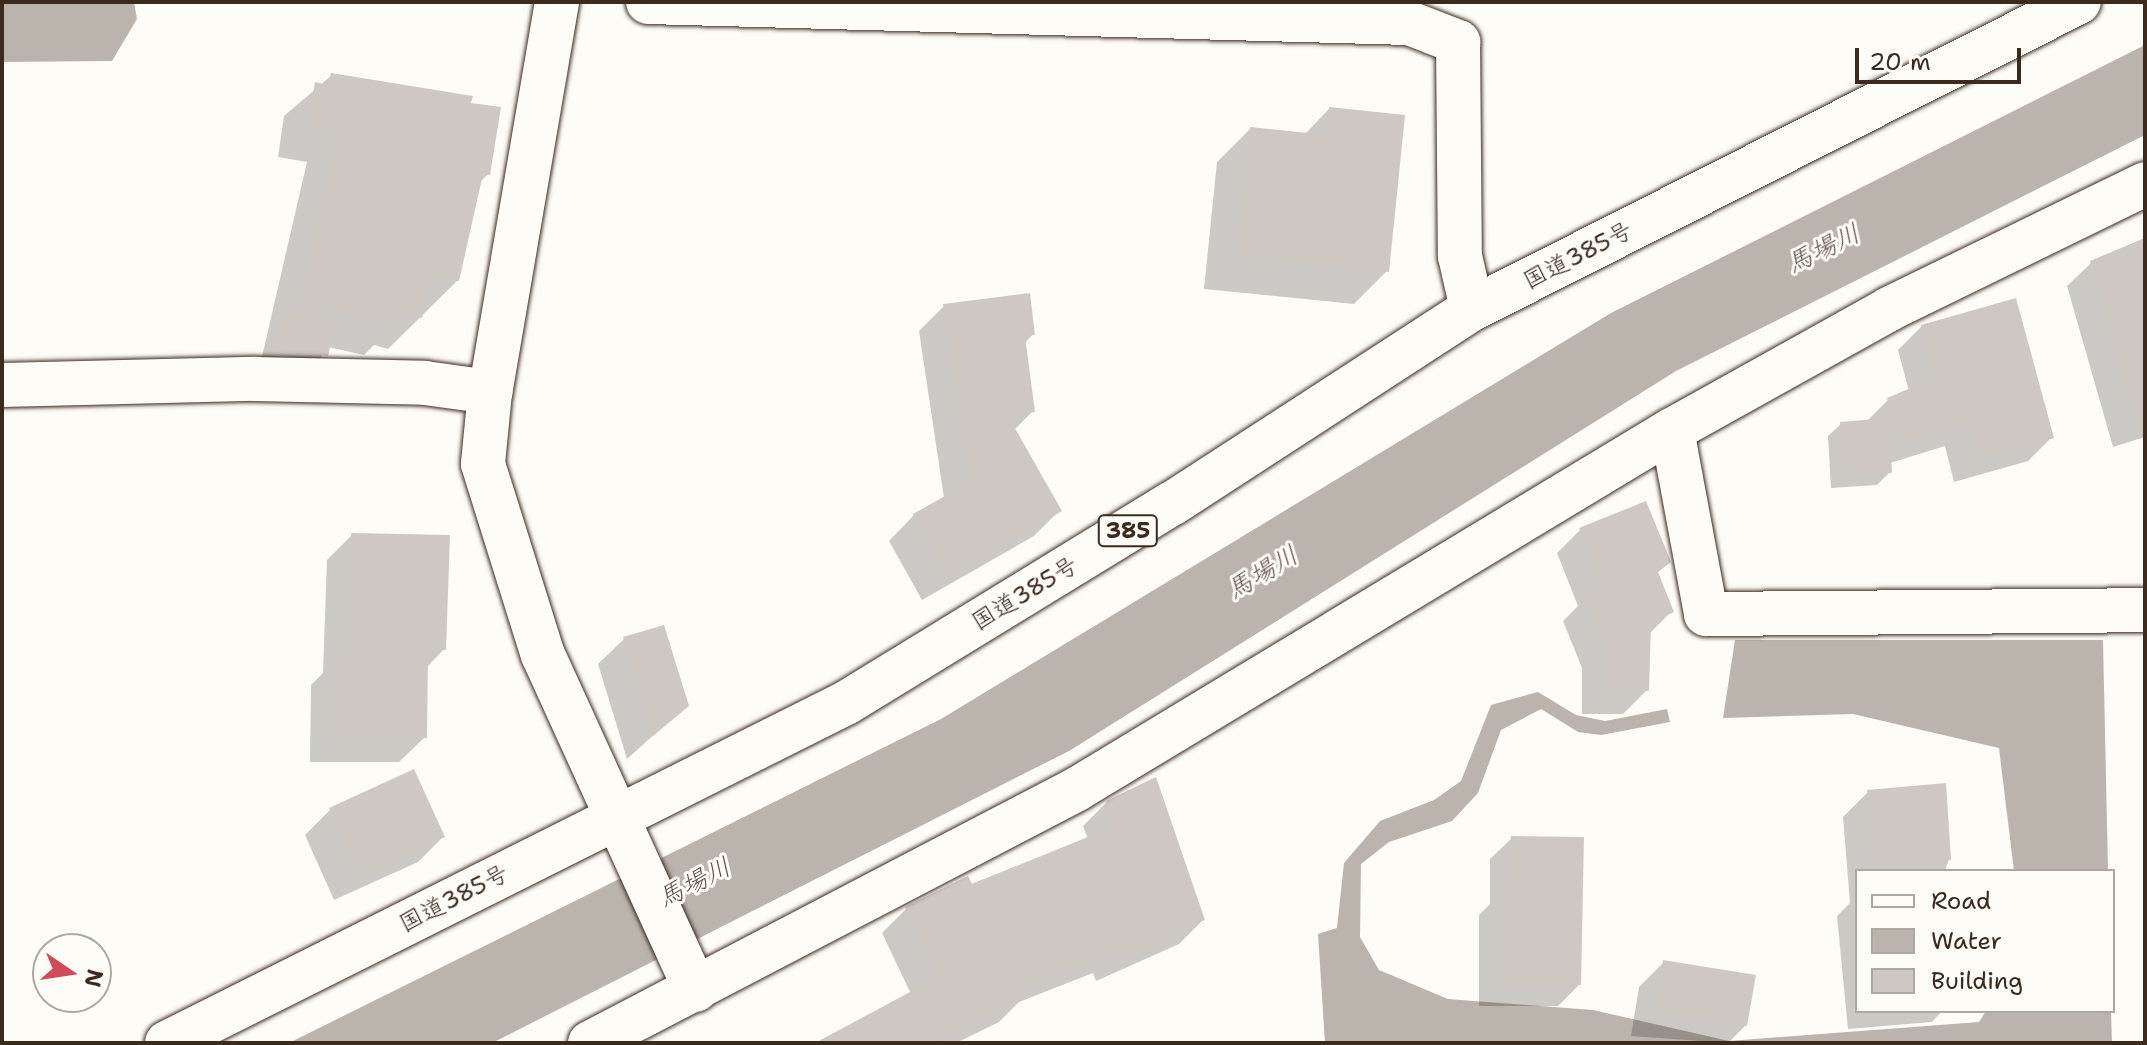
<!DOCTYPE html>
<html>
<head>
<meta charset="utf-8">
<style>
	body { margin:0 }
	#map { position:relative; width:2147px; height:1045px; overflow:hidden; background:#fdfcf7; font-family:"Shantell Sans","Klee One",sans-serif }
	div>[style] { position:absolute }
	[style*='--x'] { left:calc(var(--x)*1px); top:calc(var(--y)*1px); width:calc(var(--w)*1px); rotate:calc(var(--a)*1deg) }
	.water>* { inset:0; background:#bbb4ad }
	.shadow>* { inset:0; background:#0003 }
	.building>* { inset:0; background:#cdc8c2 }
	.roads { filter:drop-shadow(0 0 2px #3b2a1e) drop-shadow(0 0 2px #3b2a1e) }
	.minor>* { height:44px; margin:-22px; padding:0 22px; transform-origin:22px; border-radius:22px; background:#fdfcf7 }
	.highway>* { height:44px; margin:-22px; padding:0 22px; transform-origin:22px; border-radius:22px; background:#fdfcf7 }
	span { translate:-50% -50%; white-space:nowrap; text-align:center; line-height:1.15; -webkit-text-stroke:6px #fdfcf7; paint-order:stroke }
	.shield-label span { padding:2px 6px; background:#fdfcf7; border:2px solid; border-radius:6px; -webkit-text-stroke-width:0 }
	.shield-label { font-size:22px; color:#3b2a1e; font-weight:700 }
	.street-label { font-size:24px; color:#3b2a1e }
	.water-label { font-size:26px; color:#615349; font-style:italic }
	.frame { position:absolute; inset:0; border:4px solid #3b2a1e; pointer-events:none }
	.legend { position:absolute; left:1855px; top:869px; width:260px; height:144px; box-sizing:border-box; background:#fdfcf7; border:2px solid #afa8a0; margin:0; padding:10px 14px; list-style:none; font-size:24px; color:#3b2a1e }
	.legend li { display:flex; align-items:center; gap:16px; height:40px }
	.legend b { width:40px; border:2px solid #afa8a0 }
	.north { position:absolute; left:32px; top:933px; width:80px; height:80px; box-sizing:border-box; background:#fdfcf7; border:2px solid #afa8a0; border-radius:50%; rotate:103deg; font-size:22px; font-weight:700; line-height:32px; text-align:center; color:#3b2a1e }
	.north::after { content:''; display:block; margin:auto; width:28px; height:36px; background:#d1495b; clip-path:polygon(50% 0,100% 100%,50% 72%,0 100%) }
	.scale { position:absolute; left:1855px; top:48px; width:166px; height:36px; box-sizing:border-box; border:4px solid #3b2a1e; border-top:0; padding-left:10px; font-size:24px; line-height:28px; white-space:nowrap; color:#3b2a1e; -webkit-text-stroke:6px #fdfcf7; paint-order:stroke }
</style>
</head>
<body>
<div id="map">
	<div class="water">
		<i style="clip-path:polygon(2px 2px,134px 2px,137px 19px,112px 61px,2px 62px)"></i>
		<i style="clip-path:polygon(2145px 45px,2145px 135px,1676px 371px,1069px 751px,492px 1043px,289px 1043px,941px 719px,1611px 313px)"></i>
		<i style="clip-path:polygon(1735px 640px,2103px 640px,2108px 871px,2014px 871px,1999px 748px,1853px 714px,1723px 718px)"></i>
		<i style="clip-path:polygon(1538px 692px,1576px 715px,1605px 721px,1667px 709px,1670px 722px,1601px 735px,1578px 732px,1541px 709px,1501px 730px,1478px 793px,1452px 821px,1389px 842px,1361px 864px,1360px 937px,1379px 970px,1448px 999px,1593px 1010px,1729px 1041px,1979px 1022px,1986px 1011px,2111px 1011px,2112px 1043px,1325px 1043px,1318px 934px,1337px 928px,1344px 863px,1380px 821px,1434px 800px,1461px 781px,1491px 705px)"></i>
	</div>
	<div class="shadow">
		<i style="clip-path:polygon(332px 75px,469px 104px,488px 174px,478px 184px,458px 280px,388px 349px,374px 345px,364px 355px,328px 347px,313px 368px,261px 361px,307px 162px,278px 157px,284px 116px)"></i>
		<i style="clip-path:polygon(1329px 109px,1387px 271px,1354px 304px,1204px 289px,1217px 162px,1250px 129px,1304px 135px)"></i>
		<i style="clip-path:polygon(2145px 240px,2145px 437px,2113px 447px,2067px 286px,2091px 263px)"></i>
		<i style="clip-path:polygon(944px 306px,1033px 334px,1024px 344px,1033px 411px,1014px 430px,1059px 511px,1034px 536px,922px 600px,889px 541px,914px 515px,944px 498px,919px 331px)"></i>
		<i style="clip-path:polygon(1922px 326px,2052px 437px,2028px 461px,1954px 482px,1945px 446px,1890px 463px,1890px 472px,1877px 485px,1831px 488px,1828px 436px,1841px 424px,1866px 422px,1888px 400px,1909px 391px,1898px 350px)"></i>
		<i style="clip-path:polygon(1580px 530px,1669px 561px,1656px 574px,1672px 611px,1649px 634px,1647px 690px,1623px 714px,1582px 714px,1582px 668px,1563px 621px,1578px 606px,1557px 553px)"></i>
		<i style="clip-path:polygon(352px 535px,444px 649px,426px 668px,425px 737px,399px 762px,310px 762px,311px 685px,323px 673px,327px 560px)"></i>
		<i style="clip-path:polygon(624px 639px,687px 705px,627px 759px,598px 664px)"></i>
		<i style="clip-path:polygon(1868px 792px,1949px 859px,1945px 871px,1857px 871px,1857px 1011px,1942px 1011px,1932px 1022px,1848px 1029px,1837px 916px,1850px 903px,1843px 817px)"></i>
		<i style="clip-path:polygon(1107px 802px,1203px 920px,1179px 944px,1096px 981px,1093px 973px,1019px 1002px,999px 1022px,956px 1043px,822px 1043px,911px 994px,882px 933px,906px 909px,1088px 839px,1083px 826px)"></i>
		<i style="clip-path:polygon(330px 810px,443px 837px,418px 862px,334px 900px,305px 835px)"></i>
		<i style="clip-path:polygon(1512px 838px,1579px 985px,1558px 1006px,1479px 1006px,1479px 915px,1490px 904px,1490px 859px)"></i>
		<i style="clip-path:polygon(1664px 962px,1746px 1025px,1728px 1043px,1631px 1036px,1639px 987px)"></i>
	</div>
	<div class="building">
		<i style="clip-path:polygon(331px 73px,473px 96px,471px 103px,501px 107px,490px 175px,483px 174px,459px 281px,431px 275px,422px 318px,399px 313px,397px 324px,299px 303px,337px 131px,308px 126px,315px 82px,328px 85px)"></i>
		<i style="clip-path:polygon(1329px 107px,1405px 115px,1389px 272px,1237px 256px,1250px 127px,1326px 135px)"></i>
		<i style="clip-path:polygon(2145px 238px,2145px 408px,2132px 410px,2090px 261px)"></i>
		<i style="clip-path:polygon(1030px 293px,1035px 335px,1025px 336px,1035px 412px,1008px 416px,1062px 511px,947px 577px,913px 514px,970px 482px,943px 304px)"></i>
		<i style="clip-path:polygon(2016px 298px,2054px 438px,1977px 459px,1969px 424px,1905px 443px,1887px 398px,1935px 378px,1921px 325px)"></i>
		<i style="clip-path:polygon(281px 307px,336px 319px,328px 356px,273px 349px)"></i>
		<i style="clip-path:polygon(1889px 418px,1892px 473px,1843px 476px,1840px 422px)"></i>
		<i style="clip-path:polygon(1646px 501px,1671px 562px,1658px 572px,1674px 612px,1651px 622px,1649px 691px,1605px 691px,1605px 644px,1585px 596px,1604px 588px,1579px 528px)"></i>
		<i style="clip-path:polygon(351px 533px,450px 535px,446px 650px,428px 650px,427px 738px,334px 737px,336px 657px,347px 658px)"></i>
		<i style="clip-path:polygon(664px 625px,689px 706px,653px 736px,623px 637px)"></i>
		<i style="clip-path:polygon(414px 769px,445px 837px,360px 876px,329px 808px)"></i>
		<i style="clip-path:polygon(1156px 777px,1205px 920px,1166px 934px,1168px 941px,1120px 958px,1117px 950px,1021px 988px,1026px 998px,934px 1043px,815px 1043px,938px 977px,905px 907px,968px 876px,972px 884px,1115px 826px,1106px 801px)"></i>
		<i style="clip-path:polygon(1946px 783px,1951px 860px,1873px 866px,1867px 790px)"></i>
		<i style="clip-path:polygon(1511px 836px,1584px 837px,1581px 985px,1499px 985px,1500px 892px,1511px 892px)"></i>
		<i style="clip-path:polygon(1663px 960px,1756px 975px,1747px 1026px,1655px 1011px)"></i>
	</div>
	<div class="roads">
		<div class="minor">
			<i style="--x:557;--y:2;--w:396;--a:99.7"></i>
			<i style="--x:490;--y:392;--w:72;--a:95.6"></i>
			<i style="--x:483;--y:464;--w:200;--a:72.6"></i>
			<i style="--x:543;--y:655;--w:368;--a:65.5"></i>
			<i style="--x:648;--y:2;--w:761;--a:1.58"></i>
			<i style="--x:1409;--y:23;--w:53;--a:21.2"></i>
			<i style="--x:1458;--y:42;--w:214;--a:89.5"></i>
			<i style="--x:1460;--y:256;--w:54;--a:77.2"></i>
			<i style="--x:2;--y:385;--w:253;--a:-1.4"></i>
			<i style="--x:255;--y:379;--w:170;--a:1.3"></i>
			<i style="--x:425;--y:383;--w:66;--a:7.9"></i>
			<i style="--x:1672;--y:430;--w:187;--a:79.5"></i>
			<i style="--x:1706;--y:614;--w:439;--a:-0.5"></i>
			<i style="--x:590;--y:1043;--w:549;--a:-27.54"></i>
			<i style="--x:1077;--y:789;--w:695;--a:-31.11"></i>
			<i style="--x:1672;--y:430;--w:248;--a:-29.1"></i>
			<i style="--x:1889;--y:309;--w:285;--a:-26"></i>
		</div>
		<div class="highway">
			<i style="--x:167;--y:1043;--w:759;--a:-26.6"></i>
			<i style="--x:846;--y:703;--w:383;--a:-31.5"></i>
			<i style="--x:1173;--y:503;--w:356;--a:-33"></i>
			<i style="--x:1472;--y:309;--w:680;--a:-26.83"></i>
		</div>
	</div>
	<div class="shield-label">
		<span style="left:1128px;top:531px">385</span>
	</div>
	<div class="street-label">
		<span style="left:1578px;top:256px;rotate:-27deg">国道385号</span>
		<span style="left:1025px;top:594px;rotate:-31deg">国道385号</span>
		<span style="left:454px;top:899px;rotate:-27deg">国道385号</span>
	</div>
	<div class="water-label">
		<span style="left:1823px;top:248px;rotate:-26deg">馬場川</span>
		<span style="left:1262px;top:572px;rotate:-31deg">馬場川</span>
		<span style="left:694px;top:882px;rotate:-27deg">馬場川</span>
	</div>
	<div class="frame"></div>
	<ul class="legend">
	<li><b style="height:10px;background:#fdfcf7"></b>Road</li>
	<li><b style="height:22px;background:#bbb4ad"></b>Water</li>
	<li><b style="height:22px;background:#cdc8c2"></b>Building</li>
	</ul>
	<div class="north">N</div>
	<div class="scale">20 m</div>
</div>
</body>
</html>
